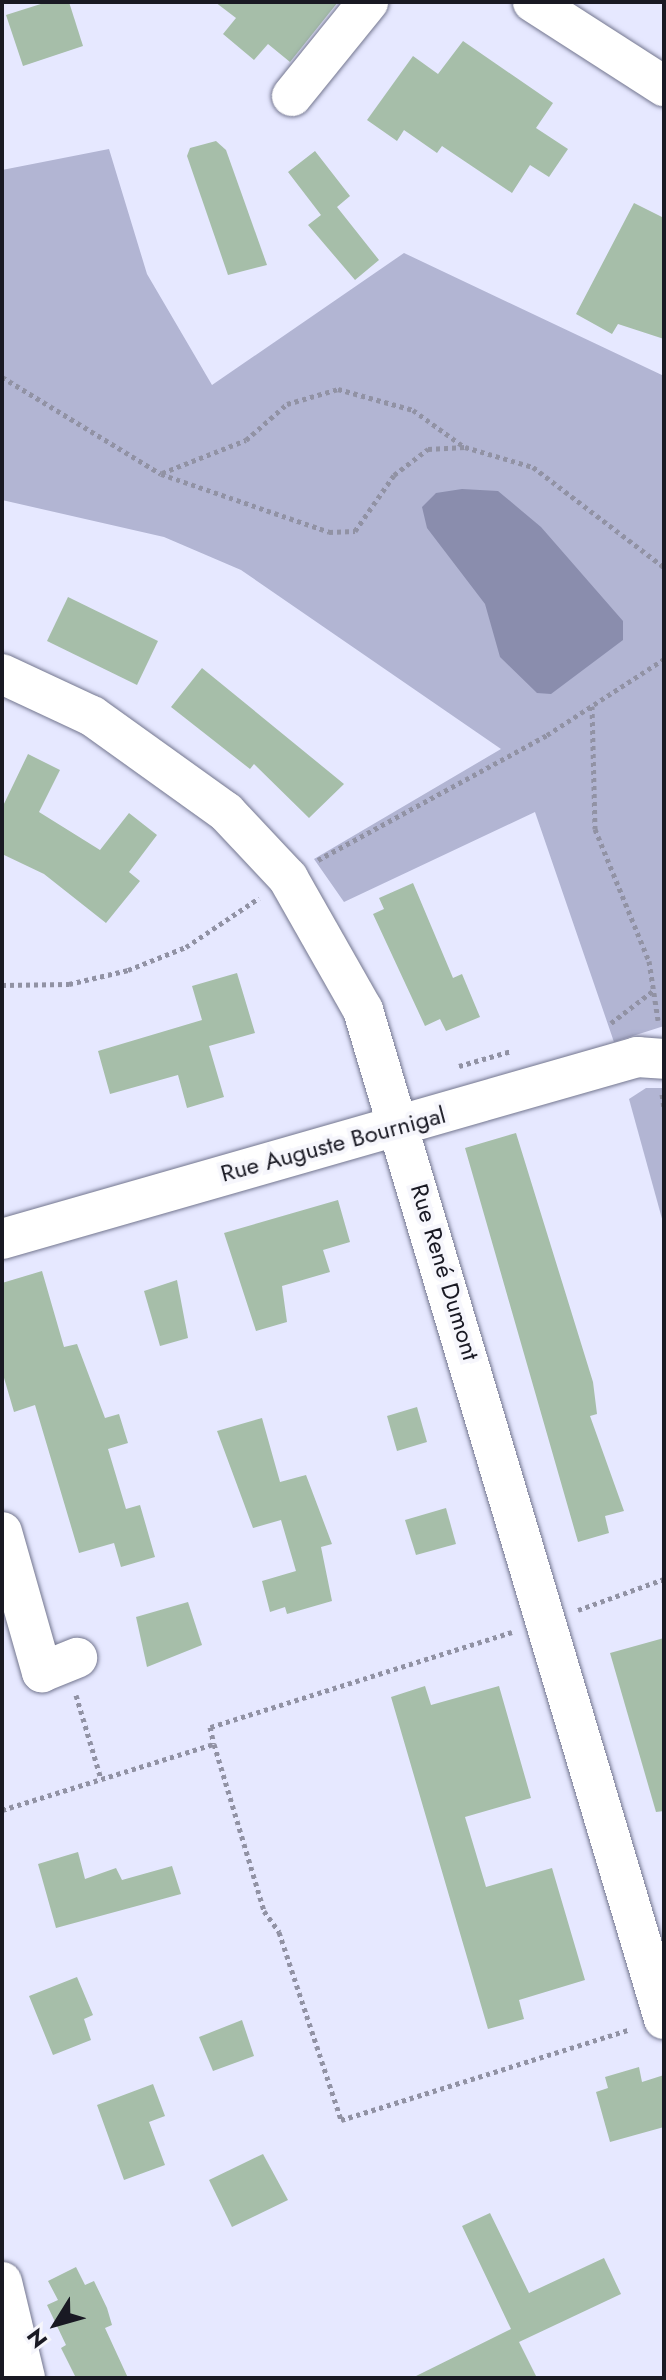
<!DOCTYPE html>
<html>
<head>
<meta charset="utf-8">
<style>
	body { margin:0 }
	#map { position:relative; width:666px; height:2380px; overflow:hidden; background:#e6e8ff; font-family:Jost,sans-serif }
	div>[style] { position:absolute }
	[style*='--x'] { left:calc(var(--x)*1px); top:calc(var(--y)*1px); width:calc(var(--w)*1px); rotate:calc(var(--a)*1deg) }
	.green>* { inset:0; background:#b2b5d3 }
	.water>* { inset:0; background:#8a8dad }
	.building>* { inset:0; background:#a6bea9 }
	.path>* { height:5px; margin-top:-2.5px; transform-origin:0; background:repeating-linear-gradient(90deg,#9192a4 0 4px,transparent 0 8px) }
	.roads { filter:drop-shadow(0 0 2px #73768f) drop-shadow(0 0 2px #73768f) }
	.minor>* { height:40px; margin:-20px; padding:0 20px; transform-origin:20px; border-radius:20px; background:#fff }
	span { translate:-50% -50%; white-space:nowrap; text-align:center; line-height:1.15; -webkit-text-stroke:8px #f6f6fc; paint-order:stroke }
	.street-label { font-size:24px; color:#191923 }
	.frame { position:absolute; inset:0; border:4px solid #191923; pointer-events:none }
	.north { position:absolute; left:16px; top:2284px; width:80px; height:80px; -webkit-text-stroke:6px #f6f6fc; paint-order:stroke; rotate:233deg; font-size:22px; font-weight:700; line-height:32px; text-align:center; color:#191923 }
	.north::after { content:''; display:block; margin:auto; width:28px; height:36px; background:#191923; clip-path:polygon(50% 0,100% 100%,50% 72%,0 100%) }
</style>
</head>
<body>
<div id="map">
	<div class="green">
		<i style="clip-path:polygon(109px 149px,147px 274px,212px 385px,404px 253px,664px 376px,664px 1026px,614px 1042px,535px 812px,344px 902px,314px 859px,501px 749px,241px 570px,164px 537px,2px 500px,2px 170px)"></i>
		<i style="clip-path:polygon(646px 1088px,664px 1088px,664px 1226px,629px 1099px)"></i>
	</div>
	<div class="water">
		<i style="clip-path:polygon(462px 489px,498px 491px,541px 527px,623px 621px,623px 640px,551px 694px,537px 693px,500px 657px,485px 604px,427px 528px,422px 507px,436px 493px)"></i>
	</div>
	<div class="building">
		<i style="clip-path:polygon(47px 2px,69px 2px,83px 46px,23px 66px,6px 15px)"></i>
		<i style="clip-path:polygon(215px 2px,338px 2px,290px 62px,268px 44px,254px 60px,223px 34px,236px 18px)"></i>
		<i style="clip-path:polygon(463px 41px,553px 103px,536px 128px,568px 149px,549px 177px,530px 165px,512px 193px,442px 146px,437px 153px,404px 130px,397px 141px,367px 120px,413px 56px,438px 74px)"></i>
		<i style="clip-path:polygon(216px 141px,226px 150px,267px 265px,228px 275px,187px 156px,190px 148px)"></i>
		<i style="clip-path:polygon(315px 151px,350px 196px,337px 207px,379px 260px,355px 280px,308px 225px,321px 215px,288px 172px)"></i>
		<i style="clip-path:polygon(634px 203px,664px 218px,664px 339px,618px 324px,612px 334px,576px 314px)"></i>
		<i style="clip-path:polygon(68px 597px,158px 641px,137px 685px,47px 641px)"></i>
		<i style="clip-path:polygon(202px 668px,344px 784px,309px 818px,254px 764px,250px 769px,171px 707px)"></i>
		<i style="clip-path:polygon(28px 754px,60px 770px,39px 812px,100px 850px,129px 813px,157px 835px,129px 872px,140px 881px,106px 923px,44px 874px,2px 854px,2px 808px)"></i>
		<i style="clip-path:polygon(413px 883px,453px 978px,462px 974px,480px 1017px,446px 1031px,440px 1019px,425px 1026px,373px 914px,384px 909px,379px 898px)"></i>
		<i style="clip-path:polygon(237px 973px,255px 1033px,209px 1046px,224px 1097px,187px 1108px,178px 1075px,110px 1094px,98px 1051px,202px 1020px,192px 986px)"></i>
		<i style="clip-path:polygon(516px 1133px,593px 1382px,597px 1414px,590px 1416px,624px 1511px,605px 1516px,609px 1533px,578px 1542px,465px 1148px)"></i>
		<i style="clip-path:polygon(338px 1200px,350px 1242px,323px 1250px,330px 1272px,282px 1286px,287px 1322px,256px 1331px,224px 1233px)"></i>
		<i style="clip-path:polygon(42px 1271px,64px 1347px,77px 1344px,105px 1418px,119px 1414px,128px 1443px,108px 1449px,126px 1509px,140px 1505px,155px 1557px,121px 1567px,114px 1543px,79px 1553px,35px 1405px,14px 1412px,2px 1371px,2px 1283px)"></i>
		<i style="clip-path:polygon(177px 1280px,188px 1338px,160px 1346px,144px 1291px)"></i>
		<i style="clip-path:polygon(417px 1407px,427px 1442px,397px 1451px,387px 1416px)"></i>
		<i style="clip-path:polygon(262px 1418px,280px 1482px,306px 1475px,332px 1544px,321px 1547px,332px 1601px,287px 1614px,285px 1607px,270px 1612px,262px 1581px,296px 1571px,281px 1520px,253px 1528px,217px 1431px)"></i>
		<i style="clip-path:polygon(446px 1508px,456px 1544px,416px 1555px,405px 1520px)"></i>
		<i style="clip-path:polygon(188px 1602px,202px 1645px,147px 1667px,136px 1617px)"></i>
		<i style="clip-path:polygon(664px 1638px,664px 1811px,656px 1812px,610px 1653px)"></i>
		<i style="clip-path:polygon(425px 1686px,431px 1705px,499px 1686px,531px 1798px,465px 1817px,486px 1887px,552px 1868px,585px 1980px,519px 2000px,524px 2019px,488px 2029px,391px 1697px)"></i>
		<i style="clip-path:polygon(78px 1852px,85px 1879px,116px 1868px,122px 1880px,172px 1866px,181px 1894px,56px 1928px,38px 1864px)"></i>
		<i style="clip-path:polygon(77px 1977px,93px 2015px,84px 2019px,91px 2040px,53px 2055px,29px 1996px)"></i>
		<i style="clip-path:polygon(242px 2020px,254px 2056px,213px 2071px,199px 2037px)"></i>
		<i style="clip-path:polygon(639px 2067px,642px 2082px,664px 2075px,664px 2127px,610px 2142px,596px 2092px,608px 2088px,605px 2077px)"></i>
		<i style="clip-path:polygon(153px 2084px,165px 2116px,149px 2122px,165px 2165px,124px 2180px,97px 2105px)"></i>
		<i style="clip-path:polygon(263px 2154px,288px 2200px,232px 2227px,209px 2180px)"></i>
		<i style="clip-path:polygon(490px 2213px,529px 2293px,604px 2258px,621px 2294px,519px 2342px,537px 2378px,412px 2378px,511px 2329px,462px 2226px)"></i>
		<i style="clip-path:polygon(76px 2267px,85px 2285px,94px 2281px,107px 2308px,112px 2325px,105px 2328px,128px 2378px,76px 2378px,61px 2348px,66px 2345px,47px 2305px,58px 2300px,48px 2281px)"></i>
	</div>
	<div class="path">
		<i style="--x:2;--y:377;--w:186;--a:31.4"></i>
		<i style="--x:161;--y:474;--w:178;--a:19"></i>
		<i style="--x:329;--y:532;--w:26;--a:-2"></i>
		<i style="--x:355;--y:531;--w:68;--a:-55.1"></i>
		<i style="--x:394;--y:475;--w:43;--a:-37.4"></i>
		<i style="--x:428;--y:449;--w:37;--a:-3"></i>
		<i style="--x:465;--y:447;--w:71;--a:16.4"></i>
		<i style="--x:533;--y:467;--w:165;--a:37.4"></i>
		<i style="--x:162;--y:473;--w:90;--a:-21.4"></i>
		<i style="--x:246;--y:440;--w:55;--a:-41.3"></i>
		<i style="--x:287;--y:404;--w:53;--a:-16.4"></i>
		<i style="--x:338;--y:389;--w:78;--a:15.6"></i>
		<i style="--x:413;--y:410;--w:62;--a:35.8"></i>
		<i style="--x:592;--y:706;--w:123;--a:88.6"></i>
		<i style="--x:595;--y:829;--w:143;--a:67.8"></i>
		<i style="--x:649;--y:961;--w:60;--a:81.3"></i>
		<i style="--x:318;--y:860;--w:261;--a:-28.6"></i>
		<i style="--x:547;--y:735;--w:140;--a:-33"></i>
		<i style="--x:2;--y:985;--w:67;--a:-0.9"></i>
		<i style="--x:69;--y:984;--w:61;--a:-13.3"></i>
		<i style="--x:128;--y:970;--w:62;--a:-21.6"></i>
		<i style="--x:186;--y:947;--w:88;--a:-33.9"></i>
		<i style="--x:611;--y:1023;--w:54;--a:-37.5"></i>
		<i style="--x:459;--y:1066;--w:54;--a:-16.1"></i>
		<i style="--x:662;--y:1094;--w:15;--a:82"></i>
		<i style="--x:578;--y:1610;--w:91;--a:-19.8"></i>
		<i style="--x:512;--y:1632;--w:317;--a:162.5"></i>
		<i style="--x:210;--y:1727;--w:17;--a:77"></i>
		<i style="--x:214;--y:1744;--w:174;--a:73.3"></i>
		<i style="--x:264;--y:1911;--w:26;--a:54"></i>
		<i style="--x:279;--y:1932;--w:198;--a:71.7"></i>
		<i style="--x:341;--y:2120;--w:301;--a:-17.4"></i>
		<i style="--x:76;--y:1695;--w:88;--a:73.4"></i>
		<i style="--x:2;--y:1810;--w:222;--a:-17.3"></i>
	</div>
	<div class="roads">
		<div class="minor">
			<i style="--x:533;--y:2;--w:156;--a:32.7"></i>
			<i style="--x:292;--y:96;--w:121;--a:-51"></i>
			<i style="--x:2;--y:674;--w:99;--a:25"></i>
			<i style="--x:92;--y:716;--w:165;--a:35.6"></i>
			<i style="--x:226;--y:812;--w:91;--a:46.8"></i>
			<i style="--x:288;--y:878;--w:152;--a:60.4"></i>
			<i style="--x:363;--y:1010;--w:1053;--a:73.39"></i>
			<i style="--x:2;--y:1239;--w:661;--a:-15.99"></i>
			<i style="--x:637;--y:1057;--w:27;--a:4"></i>
			<i style="--x:2;--y:1532;--w:146;--a:74.1"></i>
			<i style="--x:42;--y:1672;--w:38;--a:-22"></i>
			<i style="--x:2;--y:2282;--w:99;--a:76.5"></i>
		</div>
	</div>
	<div class="street-label">
		<span style="left:333px;top:1144px;rotate:-15deg">Rue Auguste Bournigal</span>
		<span style="left:445px;top:1272px;rotate:73deg">Rue René Dumont</span>
	</div>
	<div class="frame"></div>
	<div class="north">N</div>
</div>
</body>
</html>
